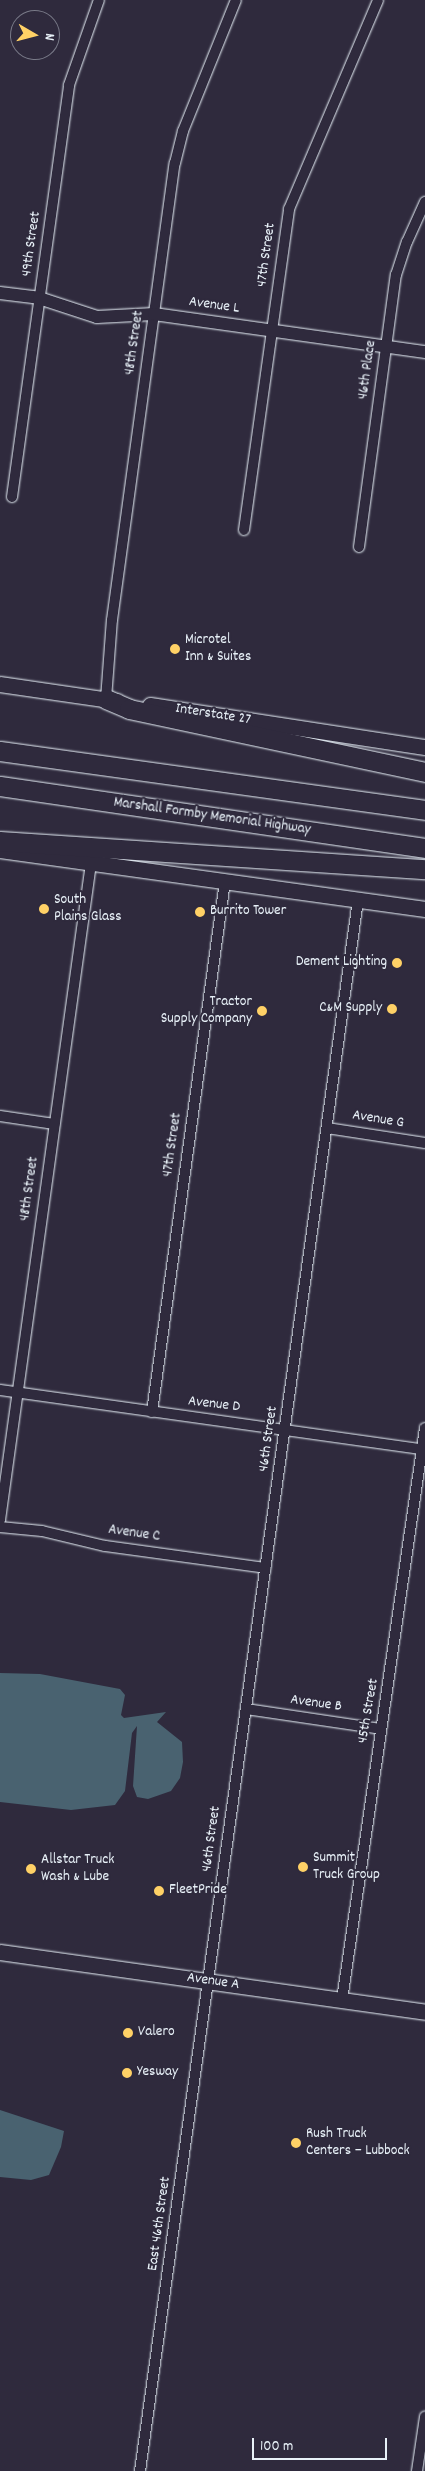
<!DOCTYPE html>
<html>
<head>
<meta charset="utf-8">
<style>
	body { margin:0 }
	#map { position:relative; width:425px; height:2471px; overflow:hidden; background:#2f2a3d; font-family:Dekko,sans-serif }
	div>[style] { position:absolute }
	[style*='--x'] { left:calc(var(--x)*1px); top:calc(var(--y)*1px); width:calc(var(--w)*1px); rotate:calc(var(--a)*1deg) }
	.water>* { inset:0; background:#496270 }
	.roads { filter:drop-shadow(0 0 1px #e8f1f8) drop-shadow(0 0 1px #e8f1f8) }
	.minor>* { height:10px; margin:-5px; padding:0 5px; transform-origin:5px; border-radius:5px; background:#2f2a3d }
	.tertiary>* { height:12px; margin:-6px; padding:0 6px; transform-origin:6px; border-radius:6px; background:#2f2a3d }
	.secondary>* { height:15px; margin:-7.5px; padding:0 7.5px; transform-origin:7.5px; border-radius:7.5px; background:#2f2a3d }
	.motorway>* { height:19px; margin:-9.5px; padding:0 9.5px; transform-origin:9.5px; border-radius:9.5px; background:#2f2a3d }
	.dots>* { width:14px; height:14px; translate:-50% -50%; box-sizing:border-box; border:2px solid #2f2a3d; border-radius:50% }
	span { translate:-50% -50%; white-space:nowrap; text-align:center; line-height:1.15; -webkit-text-stroke:4px #2f2a3d; paint-order:stroke }
	.street-label { font-size:15px; color:#e8f1f8 }
	.poi-label { font-size:15px; color:#e8f1f8 }
	.left { translate:0 -50%; text-align:left }
	.right { translate:-100% -50%; text-align:right }
	.north { position:absolute; left:10px; top:10px; width:50px; height:50px; box-sizing:border-box; background:#2f2a3d; border:1px solid #797a88; border-radius:50%; rotate:98deg; font-size:14px; font-weight:700; line-height:20px; text-align:center; color:#e8f1f8 }
	.north::after { content:''; display:block; margin:auto; width:18px; height:22px; background:#ffd166; clip-path:polygon(50% 0,100% 100%,50% 72%,0 100%) }
	.scale { position:absolute; left:252px; top:2438px; width:135px; height:22px; box-sizing:border-box; border:2px solid #e8f1f8; border-top:0; padding-left:6px; font-size:15px; line-height:18px; white-space:nowrap; color:#e8f1f8; -webkit-text-stroke:4px #2f2a3d; paint-order:stroke }
</style>
</head>
<body>
<div id="map">
	<div class="water">
		<i style="clip-path:polygon(0 1673px,40px 1674px,120px 1689px,125px 1695px,121px 1715px,124px 1718px,166px 1712px,157px 1722px,182px 1742px,183px 1762px,180px 1778px,171px 1791px,148px 1799px,137px 1797px,133px 1786px,137px 1726px,132px 1733px,125px 1791px,115px 1805px,71px 1810px,0 1802px)"></i>
		<i style="clip-path:polygon(0 2110px,64px 2131px,61px 2147px,49px 2175px,31px 2180px,0 2177px)"></i>
	</div>
	<div class="roads">
		<div class="minor">
			<i style="--x:12;--y:497;--w:416;--a:-82.1"></i>
			<i style="--x:69;--y:85;--w:90;--a:-70.6"></i>
			<i style="--x:244;--y:530;--w:324;--a:-82"></i>
			<i style="--x:289;--y:209;--w:227;--a:-66.9"></i>
			<i style="--x:359;--y:547;--w:275;--a:-82.3"></i>
			<i style="--x:396;--y:275;--w:35;--a:-72"></i>
			<i style="--x:407;--y:242;--w:44;--a:-65.8"></i>
			<i style="--x:106;--y:699;--w:79;--a:-85.7"></i>
			<i style="--x:112;--y:620;--w:461;--a:-82.2"></i>
			<i style="--x:175;--y:163;--w:33;--a:-76"></i>
			<i style="--x:183;--y:131;--w:141;--a:-68"></i>
			<i style="--x:0;--y:1116;--w:55;--a:8.4"></i>
			<i style="--x:327;--y:1128;--w:99;--a:8.7"></i>
			<i style="--x:0;--y:1390;--w:429;--a:8"></i>
			<i style="--x:152;--y:1412;--w:536;--a:-82.17"></i>
			<i style="--x:0;--y:1520;--w:663;--a:-82.11"></i>
			<i style="--x:0;--y:1527;--w:42;--a:5.4"></i>
			<i style="--x:42;--y:1531;--w:65;--a:13.4"></i>
			<i style="--x:105;--y:1546;--w:162;--a:7.8"></i>
			<i style="--x:246;--y:1709;--w:136;--a:8.4"></i>
			<i style="--x:342;--y:2000;--w:578;--a:-81.74"></i>
			<i style="--x:140;--y:2471;--w:1586;--a:-82.1"></i>
			<i style="--x:417;--y:2471;--w:55;--a:-81.6"></i>
		</div>
		<div class="tertiary">
			<i style="--x:0;--y:293;--w:39;--a:7"></i>
			<i style="--x:39;--y:298;--w:61;--a:18.1"></i>
			<i style="--x:97;--y:317;--w:57;--a:-3"></i>
			<i style="--x:154;--y:314;--w:274;--a:8"></i>
		</div>
		<div class="secondary">
			<i style="--x:0;--y:684;--w:118;--a:8.3"></i>
			<i style="--x:150;--y:705;--w:278;--a:8.7"></i>
			<i style="--x:0;--y:850;--w:429;--a:7.9"></i>
			<i style="--x:0;--y:1952;--w:429;--a:8"></i>
		</div>
		<div class="motorway">
			<i style="--x:106;--y:699;--w:25;--a:23"></i>
			<i style="--x:129;--y:709;--w:303;--a:12"></i>
			<i style="--x:0;--y:751;--w:429;--a:7.9"></i>
			<i style="--x:0;--y:786;--w:429;--a:8.3"></i>
			<i style="--x:0;--y:841;--w:426;--a:3.8"></i>
		</div>
	</div>
	<div class="dots">
		<i style="left:175px;top:649px;background:#ffd166"></i>
		<i style="left:44px;top:909px;background:#ffd166"></i>
		<i style="left:200px;top:912px;background:#ffd166"></i>
		<i style="left:397px;top:963px;background:#ffd166"></i>
		<i style="left:392px;top:1009px;background:#ffd166"></i>
		<i style="left:262px;top:1011px;background:#ffd166"></i>
		<i style="left:303px;top:1867px;background:#ffd166"></i>
		<i style="left:31px;top:1869px;background:#ffd166"></i>
		<i style="left:159px;top:1891px;background:#ffd166"></i>
		<i style="left:128px;top:2033px;background:#ffd166"></i>
		<i style="left:127px;top:2073px;background:#ffd166"></i>
		<i style="left:296px;top:2143px;background:#ffd166"></i>
	</div>
	<div class="street-label">
		<span style="left:32px;top:244px;rotate:-82deg">49th Street</span>
		<span style="left:267px;top:255px;rotate:-82deg">47th Street</span>
		<span style="left:214px;top:306px;rotate:8deg">Avenue L</span>
		<span style="left:135px;top:343px;rotate:-82deg">48th Street</span>
		<span style="left:368px;top:370px;rotate:-82deg">46th Place</span>
		<span style="left:213px;top:715px;rotate:9deg">Interstate 27</span>
		<span style="left:212px;top:817px;rotate:8deg">Marshall Formby Memorial Highway</span>
		<span style="left:378px;top:1120px;rotate:9deg">Avenue G</span>
		<span style="left:173px;top:1145px;rotate:-82deg">47th Street</span>
		<span style="left:30px;top:1189px;rotate:-82deg">48th Street</span>
		<span style="left:214px;top:1405px;rotate:7deg">Avenue D</span>
		<span style="left:269px;top:1439px;rotate:-82deg">46th Street</span>
		<span style="left:134px;top:1534px;rotate:8deg">Avenue C</span>
		<span style="left:316px;top:1704px;rotate:8deg">Avenue B</span>
		<span style="left:369px;top:1711px;rotate:-80deg">45th Street</span>
		<span style="left:212px;top:1839px;rotate:-82deg">46th Street</span>
		<span style="left:213px;top:1982px;rotate:8deg">Avenue A</span>
		<span style="left:160px;top:2224px;rotate:-82deg">East 46th Street</span>
	</div>
	<div class="poi-label">
		<span class="left" style="left:185px;top:649px">Microtel<br>Inn &amp; Suites</span>
		<span class="left" style="left:54px;top:909px">South<br>Plains Glass</span>
		<span class="left" style="left:210px;top:912px">Burrito Tower</span>
		<span class="right" style="left:387px;top:963px">Dement Lighting</span>
		<span class="right" style="left:252px;top:1011px">Tractor<br>Supply Company</span>
		<span class="right" style="left:382px;top:1009px">C&amp;M Supply</span>
		<span class="left" style="left:313px;top:1867px">Summit<br>Truck Group</span>
		<span class="left" style="left:41px;top:1869px">Allstar Truck<br>Wash &amp; Lube</span>
		<span class="left" style="left:169px;top:1891px">FleetPride</span>
		<span class="left" style="left:138px;top:2033px">Valero</span>
		<span class="left" style="left:137px;top:2073px">Yesway</span>
		<span class="left" style="left:306px;top:2143px">Rush Truck<br>Centers – Lubbock</span>
	</div>
	<div class="north">N</div>
	<div class="scale">100 m</div>
</div>
</body>
</html>
